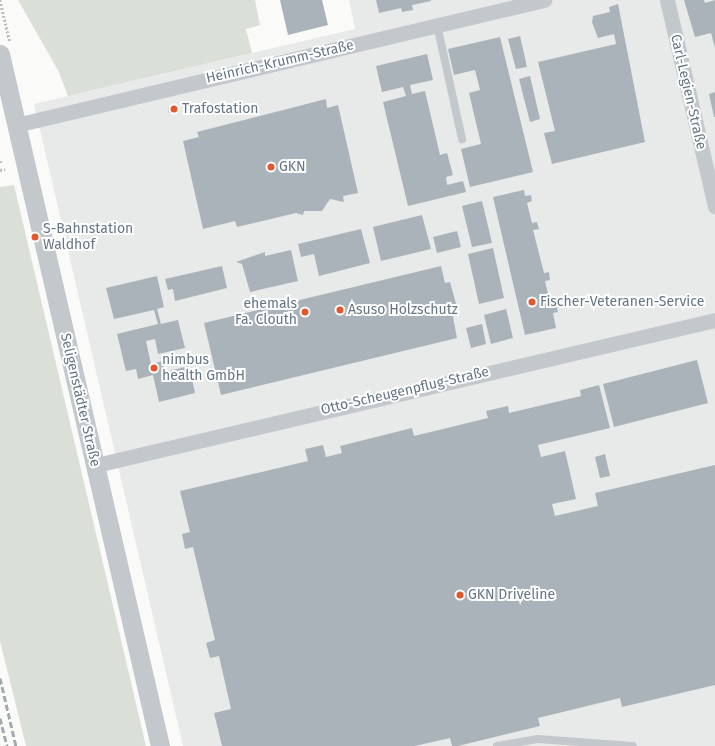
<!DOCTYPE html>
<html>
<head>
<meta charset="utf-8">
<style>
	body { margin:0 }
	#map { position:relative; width:715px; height:746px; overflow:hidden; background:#fafaf8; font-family:"Fira Sans",sans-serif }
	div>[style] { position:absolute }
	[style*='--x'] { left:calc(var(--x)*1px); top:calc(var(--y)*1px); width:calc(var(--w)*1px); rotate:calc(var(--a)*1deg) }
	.built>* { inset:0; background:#e8e9e9 }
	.green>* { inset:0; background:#dadfd7 }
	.building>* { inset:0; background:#aab3b9 }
	.path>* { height:2.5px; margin-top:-1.25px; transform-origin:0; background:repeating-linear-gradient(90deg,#bbbfc2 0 2px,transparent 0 4px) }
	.service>* { height:8px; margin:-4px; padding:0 4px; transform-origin:4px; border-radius:4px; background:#c3c8cc }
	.minor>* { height:15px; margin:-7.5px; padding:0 7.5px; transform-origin:7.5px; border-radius:7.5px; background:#c3c8cc }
	.tertiary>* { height:19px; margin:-9.5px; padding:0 9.5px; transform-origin:9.5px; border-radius:9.5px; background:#c3c8cc }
	.rail>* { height:3px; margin-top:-1.5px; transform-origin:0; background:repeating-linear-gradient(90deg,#a2aab0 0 6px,transparent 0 9px) }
	.dots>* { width:11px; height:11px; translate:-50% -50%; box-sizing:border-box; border:2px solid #fff; border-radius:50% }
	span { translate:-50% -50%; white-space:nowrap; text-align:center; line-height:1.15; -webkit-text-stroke:4px #fff; paint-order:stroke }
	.street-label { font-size:14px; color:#657683 }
	.poi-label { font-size:14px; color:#657683 }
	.left { translate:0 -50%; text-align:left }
	.right { translate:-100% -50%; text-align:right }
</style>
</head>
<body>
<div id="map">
	<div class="built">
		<i style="clip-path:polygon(349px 0,715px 0,715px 746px,183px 746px,34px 104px,355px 29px)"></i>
	</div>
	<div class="green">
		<i style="clip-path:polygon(18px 0,255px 0,260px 25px,246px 29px,252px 53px,68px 96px,59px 72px)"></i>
		<i style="clip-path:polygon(14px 185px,146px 746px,26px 746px,0 641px,0 187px)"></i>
	</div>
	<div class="building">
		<i style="clip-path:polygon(280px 0,322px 0,328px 25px,288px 35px)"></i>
		<i style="clip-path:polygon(376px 0,431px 0,431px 1px,412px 5px,413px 10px,402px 12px,401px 8px,379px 13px)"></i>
		<i style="clip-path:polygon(684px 0,704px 0,705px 3px,715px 0,715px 48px,711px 33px,695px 37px)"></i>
		<i style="clip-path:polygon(618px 4px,645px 142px,552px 164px,544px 133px,555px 131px,538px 62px,616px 44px,614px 34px,598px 38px,592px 22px,593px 16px,610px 12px,609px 7px)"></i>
		<i style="clip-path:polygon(520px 36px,527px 67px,516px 69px,508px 39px)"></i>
		<i style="clip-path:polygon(500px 37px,533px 172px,470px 187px,461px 149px,481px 144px,469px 93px,480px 90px,475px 70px,454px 75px,448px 49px)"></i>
		<i style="clip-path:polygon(427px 54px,433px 80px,410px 85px,412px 94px,425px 91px,440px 155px,447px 153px,453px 175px,446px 177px,447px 185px,463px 181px,466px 192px,408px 206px,383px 102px,406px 96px,403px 87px,382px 92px,376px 66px)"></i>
		<i style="clip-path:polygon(530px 76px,540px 119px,530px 122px,519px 79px)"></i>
		<i style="clip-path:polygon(715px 92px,715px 117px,714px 117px,709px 94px)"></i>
		<i style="clip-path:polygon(326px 99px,327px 108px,338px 105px,358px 193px,343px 196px,344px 202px,330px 199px,322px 211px,304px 211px,303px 215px,296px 213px,237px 227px,235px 221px,203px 229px,183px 141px,199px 137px,197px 132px)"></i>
		<i style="clip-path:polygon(178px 105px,179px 110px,169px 113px,168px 108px)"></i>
		<i style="clip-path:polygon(524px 190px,525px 196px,531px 195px,532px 201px,527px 203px,532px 223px,537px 222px,539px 229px,533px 230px,544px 273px,549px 272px,550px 280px,545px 281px,551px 306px,556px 305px,558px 312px,553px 313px,556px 328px,525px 335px,493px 197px)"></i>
		<i style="clip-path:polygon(482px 201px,492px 243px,472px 247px,462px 206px)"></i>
		<i style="clip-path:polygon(422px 215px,431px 249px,381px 261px,373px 227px)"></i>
		<i style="clip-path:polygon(361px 229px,370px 263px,319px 276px,314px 254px,301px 257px,298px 244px)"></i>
		<i style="clip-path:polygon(457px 231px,461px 247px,437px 253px,433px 237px)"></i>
		<i style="clip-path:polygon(493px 248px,504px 298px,479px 304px,468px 254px)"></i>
		<i style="clip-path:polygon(291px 250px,298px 281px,250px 292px,242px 264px,236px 262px,265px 252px,265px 256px)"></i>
		<i style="clip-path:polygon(222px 266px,227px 288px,175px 301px,173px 289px,168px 290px,165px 279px)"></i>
		<i style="clip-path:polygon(441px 266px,445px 283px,450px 282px,458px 311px,452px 312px,457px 338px,221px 395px,204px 323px)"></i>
		<i style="clip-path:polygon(157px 276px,164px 307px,157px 309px,161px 324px,178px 320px,185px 348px,158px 354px,155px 339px,146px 341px,151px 364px,163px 361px,165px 372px,189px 366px,195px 393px,159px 402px,153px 375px,138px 379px,136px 369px,126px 371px,117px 334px,158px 324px,154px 310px,114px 319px,106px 288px)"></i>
		<i style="clip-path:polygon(506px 309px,513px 338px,491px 344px,484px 315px)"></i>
		<i style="clip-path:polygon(482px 324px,486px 344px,471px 348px,466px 328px)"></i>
		<i style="clip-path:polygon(697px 360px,708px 403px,614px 427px,603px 384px)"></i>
		<i style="clip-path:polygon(599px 385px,610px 428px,538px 445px,541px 457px,565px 451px,576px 499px,552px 504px,555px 516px,598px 506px,595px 493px,715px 465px,715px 685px,622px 707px,620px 698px,538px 718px,540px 726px,458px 746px,452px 746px,450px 738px,415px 746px,222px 746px,214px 713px,231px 709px,219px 656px,210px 658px,206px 643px,215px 640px,193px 547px,185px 549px,182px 534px,190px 532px,180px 491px,308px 461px,305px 449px,323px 445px,326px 457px,342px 453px,340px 446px,412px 428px,414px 436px,488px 418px,486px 411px,508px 406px,509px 413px,581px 396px,580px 390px)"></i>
		<i style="clip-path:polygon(605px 454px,610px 476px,600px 478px,595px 457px)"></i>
	</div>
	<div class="path">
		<i style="--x:0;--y:0;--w:43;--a:76.6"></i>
		<i style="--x:0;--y:162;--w:3;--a:0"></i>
		<i style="--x:0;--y:170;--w:5;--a:-11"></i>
	</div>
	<div class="service">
		<i style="--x:437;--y:25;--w:117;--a:77.6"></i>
		<i style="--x:497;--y:746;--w:42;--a:-9.7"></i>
		<i style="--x:538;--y:739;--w:95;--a:4.2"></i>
	</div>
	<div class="minor">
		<i style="--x:667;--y:0;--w:212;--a:76.9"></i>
		<i style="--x:16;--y:125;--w:543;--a:-13.32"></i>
		<i style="--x:96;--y:465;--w:636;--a:-13.18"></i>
	</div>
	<div class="tertiary">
		<i style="--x:0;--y:54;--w:710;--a:76.98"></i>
	</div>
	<div class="rail">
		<i style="--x:0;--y:678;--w:70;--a:76.8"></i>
		<i style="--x:0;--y:718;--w:29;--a:76"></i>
	</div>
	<div class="dots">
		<i style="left:174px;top:109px;background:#e4572e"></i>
		<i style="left:271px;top:167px;background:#e4572e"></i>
		<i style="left:35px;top:237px;background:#e4572e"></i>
		<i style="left:532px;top:302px;background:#e4572e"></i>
		<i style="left:340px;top:310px;background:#e4572e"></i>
		<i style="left:305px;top:312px;background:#e4572e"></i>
		<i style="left:154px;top:368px;background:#e4572e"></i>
		<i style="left:460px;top:595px;background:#e4572e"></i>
	</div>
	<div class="street-label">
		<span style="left:280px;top:62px;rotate:-13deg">Heinrich-Krumm-Straße</span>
		<span style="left:688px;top:92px;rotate:77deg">Carl-Legien-Straße</span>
		<span style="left:405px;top:391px;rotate:-13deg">Otto-Scheugenpflug-Straße</span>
		<span style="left:80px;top:400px;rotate:77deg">Seligenstädter Straße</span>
	</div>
	<div class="poi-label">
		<span class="left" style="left:182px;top:109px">Trafostation</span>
		<span class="left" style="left:279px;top:167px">GKN</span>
		<span class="left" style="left:43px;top:237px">S-Bahnstation<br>Waldhof</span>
		<span class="left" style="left:540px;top:302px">Fischer-Veteranen-Service</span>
		<span class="right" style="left:297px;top:312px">ehemals<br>Fa. Clouth</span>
		<span class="left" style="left:348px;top:310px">Asuso Holzschutz</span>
		<span class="left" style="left:162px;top:368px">nimbus<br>health GmbH</span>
		<span class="left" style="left:468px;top:595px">GKN Driveline</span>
	</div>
</div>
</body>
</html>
